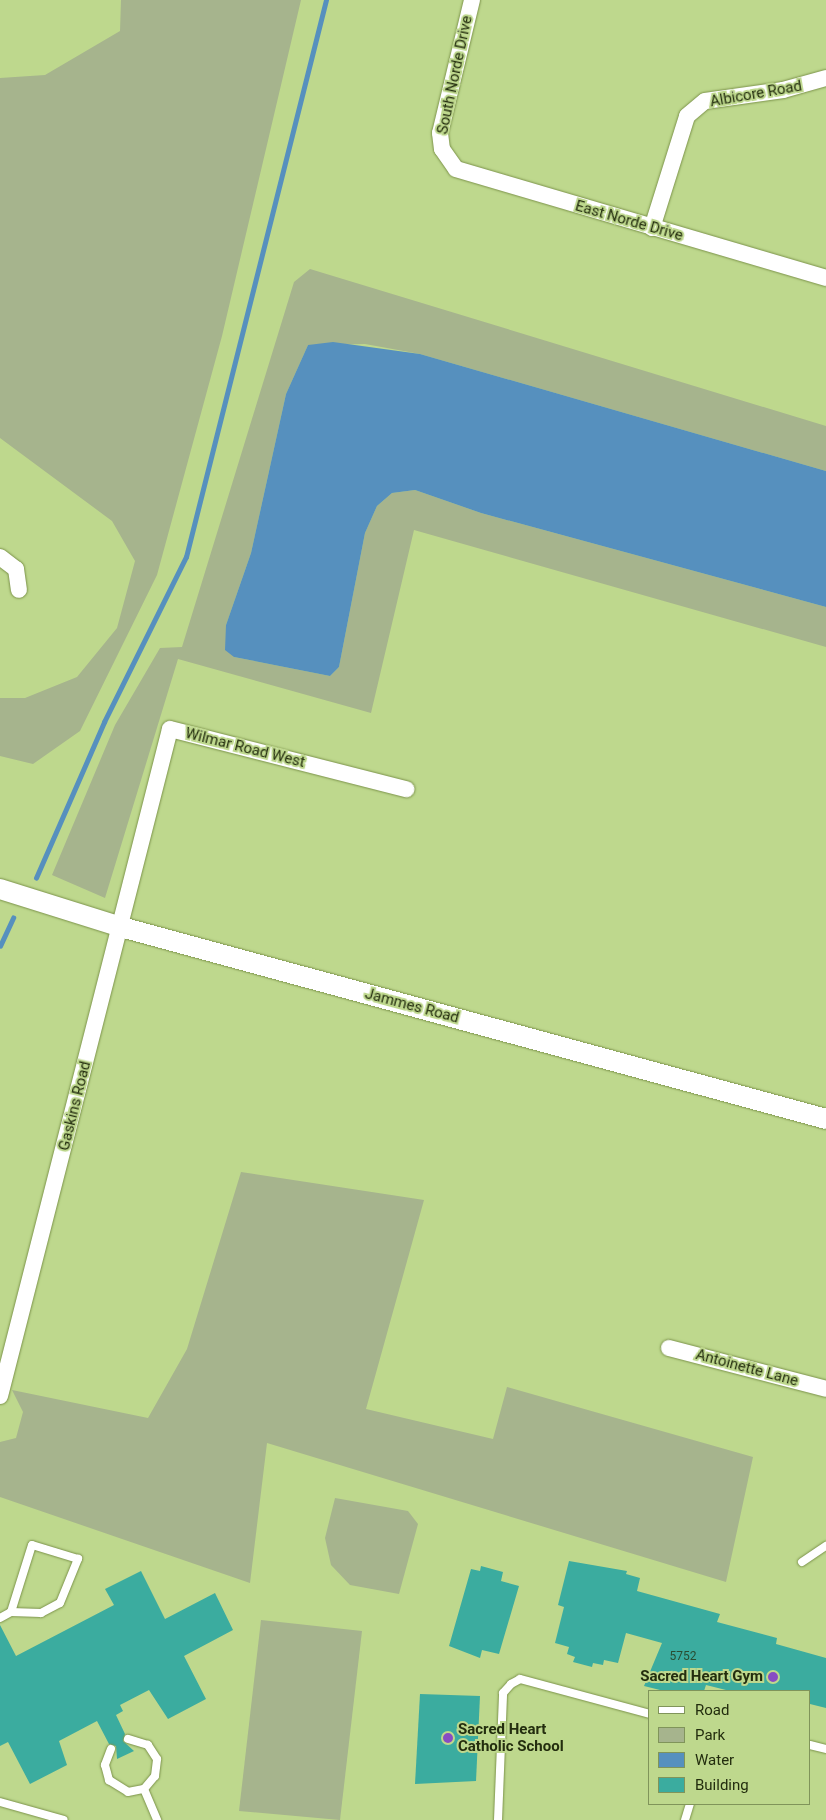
<!DOCTYPE html>
<html>
<head>
<meta charset="utf-8">
<style>
	body { margin:0 }
	#map { position:relative; width:826px; height:1820px; overflow:hidden; background:#bed88d; font-family:Roboto,sans-serif }
	div>[style] { position:absolute }
	[style*='--x'] { left:calc(var(--x)*1px); top:calc(var(--y)*1px); width:calc(var(--w)*1px); rotate:calc(var(--a)*1deg) }
	.green>* { inset:0; background:#a6b48d }
	.water>* { inset:0; background:#5690be }
	.stream>* { height:4.5px; margin:-2.25px; padding:0 2.25px; transform-origin:2.25px; border-radius:2.25px; background:#5690be }
	.building>* { inset:0; background:#3bac9f }
	.roads { filter:drop-shadow(0 0 1px #7c934b) drop-shadow(0 0 1px #7c934b) }
	.service>* { height:8px; margin:-4px; padding:0 4px; transform-origin:4px; border-radius:4px; background:#fff }
	.minor>* { height:16px; margin:-8px; padding:0 8px; transform-origin:8px; border-radius:8px; background:#fff }
	.tertiary>* { height:20px; margin:-10px; padding:0 10px; transform-origin:10px; border-radius:10px; background:#fff }
	.dots>* { width:14px; height:14px; translate:-50% -50%; box-sizing:border-box; border:2px solid #bed88d; border-radius:50% }
	span { translate:-50% -50%; white-space:nowrap; text-align:center; line-height:1.15; -webkit-text-stroke:4px #bed88d; paint-order:stroke }
	.number-label { font-size:12px; color:#294d32 }
	.number-label span { -webkit-text-stroke-width:0 }
	.street-label { font-size:15px; color:#232d0e }
	.poi-label { font-size:15px; color:#232d0e; font-weight:700 }
	.right { translate:-100% -50%; text-align:right }
	.left { translate:0 -50%; text-align:left }
	.legend { position:absolute; left:648px; top:1690px; width:162px; height:115px; box-sizing:border-box; background:#bed88d; border:1px solid #80945a; margin:0; padding:6px 9px; list-style:none; font-size:15px; color:#232d0e }
	.legend li { display:flex; align-items:center; gap:10px; height:25px }
	.legend b { width:25px; border:1px solid #80945a }
</style>
</head>
<body>
<div id="map">
	<div class="green">
		<i style="clip-path:polygon(121px 0,301px 0,222px 336px,157px 575px,80px 731px,33px 764px,0 756px,0 698px,25px 698px,77px 677px,117px 628px,135px 561px,112px 521px,0 438px,0 78px,45px 75px,120px 31px)"></i>
		<i style="clip-path:polygon(310px 269px,826px 426px,826px 471px,420px 354px,365px 344px,308px 345px,286px 394px,251px 553px,226px 625px,234px 657px,330px 676px,339px 667px,365px 533px,377px 506px,392px 493px,415px 490px,481px 513px,826px 607px,826px 647px,414px 530px,371px 713px,178px 659px,105px 898px,52px 875px,115px 725px,160px 648px,182px 647px,294px 282px)"></i>
		<i style="clip-path:polygon(241px 1172px,424px 1200px,366px 1409px,493px 1439px,507px 1387px,753px 1457px,726px 1582px,267px 1443px,250px 1583px,0 1497px,0 1442px,16px 1438px,23px 1412px,12px 1390px,148px 1418px,187px 1349px)"></i>
		<i style="clip-path:polygon(335px 1498px,408px 1511px,418px 1524px,399px 1594px,350px 1585px,331px 1565px,325px 1538px)"></i>
		<i style="clip-path:polygon(261px 1620px,362px 1631px,340px 1820px,239px 1811px)"></i>
	</div>
	<div class="water">
		<i style="clip-path:polygon(333px 342px,420px 354px,826px 471px,826px 607px,481px 513px,415px 490px,392px 493px,377px 506px,365px 533px,339px 667px,330px 676px,234px 657px,225px 650px,226px 625px,251px 553px,286px 394px,308px 345px)"></i>
	</div>
	<div class="stream">
		<i style="--x:36;--y:878;--w:170;--a:-66.4"></i>
		<i style="--x:104;--y:722;--w:184;--a:-63.6"></i>
		<i style="--x:186;--y:557;--w:574;--a:-75.89"></i>
		<i style="--x:0;--y:946;--w:31;--a:-65"></i>
	</div>
	<div class="building">
		<i style="clip-path:polygon(569px 1561px,627px 1571px,626px 1574px,640px 1578px,637px 1591px,720px 1614px,717px 1622px,777px 1638px,776px 1644px,826px 1658px,826px 1708px,810px 1704px,810px 1691px,730px 1691px,706px 1685px,704px 1691px,664px 1691px,644px 1686px,662px 1643px,626px 1633px,618px 1663px,604px 1660px,603px 1665px,593px 1663px,592px 1667px,573px 1662px,575px 1657px,567px 1654px,569px 1647px,555px 1643px,564px 1607px,558px 1605px)"></i>
		<i style="clip-path:polygon(481px 1566px,503px 1572px,501px 1581px,519px 1586px,499px 1654px,482px 1650px,480px 1658px,449px 1646px,471px 1569px,480px 1571px)"></i>
		<i style="clip-path:polygon(141px 1571px,165px 1619px,215px 1593px,233px 1630px,184px 1656px,206px 1699px,168px 1719px,149px 1690px,120px 1705px,123px 1711px,116px 1715px,125px 1734px,123px 1741px,134px 1751px,117px 1759px,116px 1746px,109px 1744px,97px 1721px,59px 1741px,67px 1765px,30px 1784px,8px 1742px,0 1746px,0 1625px,16px 1656px,114px 1605px,105px 1589px)"></i>
		<i style="clip-path:polygon(420px 1694px,480px 1696px,476px 1781px,415px 1784px)"></i>
	</div>
	<div class="roads">
		<div class="service">
			<i style="--x:802;--y:1562;--w:29;--a:-34"></i>
			<i style="--x:0;--y:1618;--w:13;--a:-29"></i>
			<i style="--x:11;--y:1612;--w:30;--a:2"></i>
			<i style="--x:41;--y:1613;--w:21;--a:-28"></i>
			<i style="--x:60;--y:1603;--w:48;--a:-67.8"></i>
			<i style="--x:78;--y:1559;--w:48;--a:-163.1"></i>
			<i style="--x:32;--y:1545;--w:70;--a:107.4"></i>
			<i style="--x:810;--y:1745;--w:16;--a:14"></i>
			<i style="--x:111;--y:1749;--w:17;--a:111"></i>
			<i style="--x:105;--y:1765;--w:16;--a:75"></i>
			<i style="--x:109;--y:1780;--w:22;--a:32"></i>
			<i style="--x:128;--y:1792;--w:16;--a:-11"></i>
			<i style="--x:144;--y:1789;--w:17;--a:-50"></i>
			<i style="--x:155;--y:1776;--w:17;--a:-83"></i>
			<i style="--x:157;--y:1759;--w:17;--a:-123"></i>
			<i style="--x:148;--y:1745;--w:21;--a:-163"></i>
			<i style="--x:144;--y:1789;--w:34;--a:67"></i>
			<i style="--x:0;--y:1802;--w:66;--a:15.7"></i>
			<i style="--x:498;--y:1820;--w:127;--a:-87.7"></i>
			<i style="--x:503;--y:1693;--w:12;--a:-48"></i>
			<i style="--x:511;--y:1684;--w:10;--a:-29"></i>
			<i style="--x:520;--y:1679;--w:135;--a:15.1"></i>
			<i style="--x:685;--y:1820;--w:17;--a:-73"></i>
		</div>
		<div class="minor">
			<i style="--x:472;--y:0;--w:137;--a:103.5"></i>
			<i style="--x:440;--y:133;--w:16;--a:83"></i>
			<i style="--x:442;--y:149;--w:24;--a:55"></i>
			<i style="--x:456;--y:169;--w:386;--a:16.4"></i>
			<i style="--x:652;--y:228;--w:117;--a:-72.6"></i>
			<i style="--x:687;--y:116;--w:23;--a:-40"></i>
			<i style="--x:705;--y:101;--w:79;--a:-8"></i>
			<i style="--x:783;--y:90;--w:45;--a:-15.6"></i>
			<i style="--x:0;--y:557;--w:20;--a:37"></i>
			<i style="--x:16;--y:569;--w:21;--a:82"></i>
			<i style="--x:669;--y:1348;--w:162;--a:14.6"></i>
			<i style="--x:0;--y:1396;--w:688;--a:-75.7"></i>
			<i style="--x:170;--y:729;--w:244;--a:14.3"></i>
		</div>
		<div class="tertiary">
			<i style="--x:0;--y:889;--w:127;--a:17.4"></i>
			<i style="--x:121;--y:927;--w:731;--a:15.23"></i>
		</div>
	</div>
	<div class="dots">
		<i style="left:773px;top:1677px;background:#874cc3"></i>
		<i style="left:448px;top:1738px;background:#874cc3"></i>
	</div>
	<div class="number-label">
		<span style="left:683px;top:1657px">5752</span>
	</div>
	<div class="street-label">
		<span style="left:455px;top:75px;rotate:-78deg">South Norde Drive</span>
		<span style="left:756px;top:94px;rotate:-10deg">Albicore Road</span>
		<span style="left:629px;top:221px;rotate:16deg">East Norde Drive</span>
		<span style="left:245px;top:748px;rotate:14deg">Wilmar Road West</span>
		<span style="left:412px;top:1006px;rotate:15deg">Jammes Road</span>
		<span style="left:75px;top:1106px;rotate:-76deg">Gaskins Road</span>
		<span style="left:747px;top:1368px;rotate:15deg">Antoinette Lane</span>
	</div>
	<div class="poi-label">
		<span class="right" style="left:763px;top:1677px">Sacred Heart Gym</span>
		<span class="left" style="left:458px;top:1738px">Sacred Heart<br>Catholic School</span>
	</div>
	<ul class="legend">
	<li><b style="height:6px;background:#fff"></b>Road</li>
	<li><b style="height:14px;background:#a6b48d"></b>Park</li>
	<li><b style="height:14px;background:#5690be"></b>Water</li>
	<li><b style="height:14px;background:#3bac9f"></b>Building</li>
	</ul>
</div>
</body>
</html>
